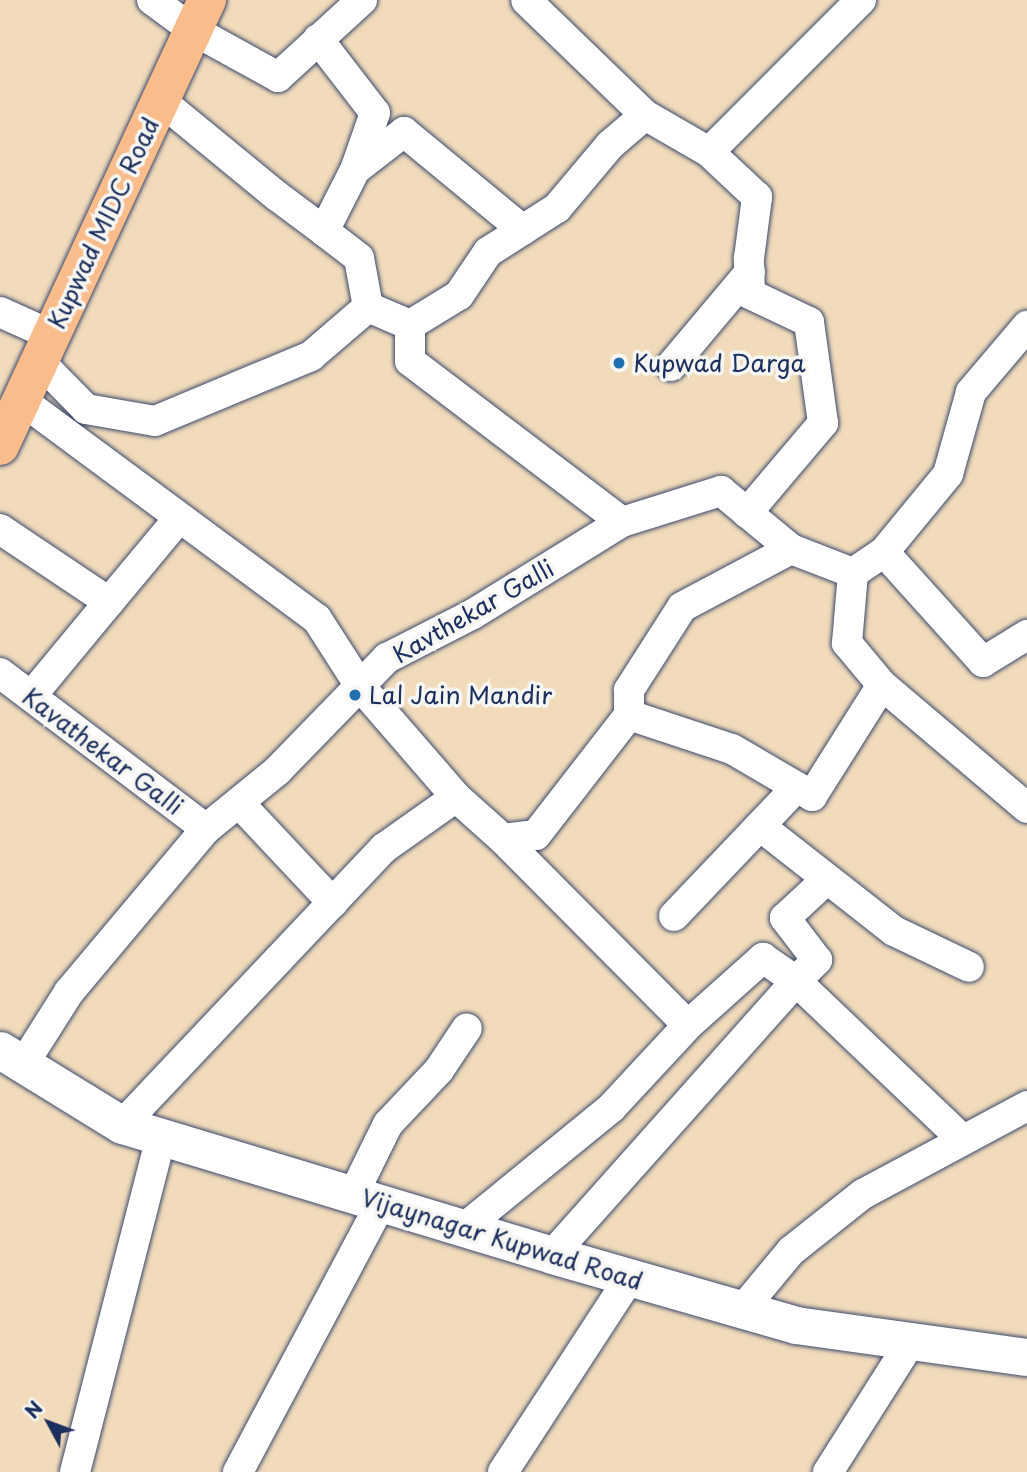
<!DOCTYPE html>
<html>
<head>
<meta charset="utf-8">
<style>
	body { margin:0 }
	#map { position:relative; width:1027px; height:1472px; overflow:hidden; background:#f1dbbb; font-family:"Playpen Sans",sans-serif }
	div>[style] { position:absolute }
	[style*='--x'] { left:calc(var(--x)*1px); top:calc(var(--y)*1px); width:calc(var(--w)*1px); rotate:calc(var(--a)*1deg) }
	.roads { filter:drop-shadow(0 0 2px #3b496c) drop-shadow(0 0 2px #3b496c) }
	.minor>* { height:30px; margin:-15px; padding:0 15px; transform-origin:15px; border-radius:15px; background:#fff }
	.tertiary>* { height:37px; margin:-18.5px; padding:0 18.5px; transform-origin:18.5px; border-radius:18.5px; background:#fff }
	.primary>* { height:38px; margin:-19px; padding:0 19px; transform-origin:19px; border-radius:19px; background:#fabc8b }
	.dots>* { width:19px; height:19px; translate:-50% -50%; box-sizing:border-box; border:4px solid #f6f6f2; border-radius:50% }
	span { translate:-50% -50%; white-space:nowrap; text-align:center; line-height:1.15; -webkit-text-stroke:7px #f6f6f2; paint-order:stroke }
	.street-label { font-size:24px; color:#1b2f5e }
	.poi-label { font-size:24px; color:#1b2f5e }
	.left { translate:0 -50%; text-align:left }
	.north { position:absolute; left:14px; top:1388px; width:70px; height:70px; -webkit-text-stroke:5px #f6f6f2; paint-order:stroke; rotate:311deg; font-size:19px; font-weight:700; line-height:28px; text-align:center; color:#1b2f5e }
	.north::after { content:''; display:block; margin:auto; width:24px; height:32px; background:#1b2f5e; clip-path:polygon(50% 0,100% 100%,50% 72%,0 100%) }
</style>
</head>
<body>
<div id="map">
	<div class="roads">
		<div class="minor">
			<i style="--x:152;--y:0;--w:51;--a:36.2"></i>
			<i style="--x:193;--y:30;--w:97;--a:28.9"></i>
			<i style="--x:278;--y:77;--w:114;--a:-42.5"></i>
			<i style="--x:318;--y:39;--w:93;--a:52.4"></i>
			<i style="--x:375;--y:113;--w:60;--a:109.3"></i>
			<i style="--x:355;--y:170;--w:62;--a:-37.8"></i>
			<i style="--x:404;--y:132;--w:154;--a:39.5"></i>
			<i style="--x:160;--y:100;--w:151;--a:39.4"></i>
			<i style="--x:277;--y:196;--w:59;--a:36.7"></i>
			<i style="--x:324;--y:231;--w:68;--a:-63.1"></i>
			<i style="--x:645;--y:115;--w:74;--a:30"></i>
			<i style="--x:324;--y:231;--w:44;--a:37.6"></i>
			<i style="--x:359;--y:258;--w:50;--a:79.6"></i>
			<i style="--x:368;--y:307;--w:46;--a:23.2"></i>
			<i style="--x:410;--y:325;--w:57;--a:-31.5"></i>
			<i style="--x:459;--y:295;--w:52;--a:-56"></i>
			<i style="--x:488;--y:252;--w:82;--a:-32.5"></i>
			<i style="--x:557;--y:208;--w:82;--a:-49.9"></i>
			<i style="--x:610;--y:145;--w:46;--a:-40.6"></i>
			<i style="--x:645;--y:115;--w:165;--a:-136"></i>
			<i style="--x:0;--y:312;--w:56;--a:24.3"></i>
			<i style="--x:39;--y:361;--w:67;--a:45.6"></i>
			<i style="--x:86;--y:409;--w:70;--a:9.9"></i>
			<i style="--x:155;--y:421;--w:169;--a:-22.6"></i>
			<i style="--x:311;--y:356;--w:75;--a:-40.7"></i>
			<i style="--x:671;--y:366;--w:123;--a:-50"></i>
			<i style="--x:21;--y:400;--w:368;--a:36.5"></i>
			<i style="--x:317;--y:619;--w:80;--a:57.3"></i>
			<i style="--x:360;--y:686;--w:147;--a:49.1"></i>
			<i style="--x:747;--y:513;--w:118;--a:-49.8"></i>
			<i style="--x:823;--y:423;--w:102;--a:-97.9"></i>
			<i style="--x:809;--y:322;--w:65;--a:-154.6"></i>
			<i style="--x:750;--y:294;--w:36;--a:-92"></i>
			<i style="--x:749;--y:258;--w:62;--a:-82.5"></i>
			<i style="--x:757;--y:197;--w:66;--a:-136.8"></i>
			<i style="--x:709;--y:152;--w:215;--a:-45"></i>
			<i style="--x:622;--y:522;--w:104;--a:-17.4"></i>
			<i style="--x:721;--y:491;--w:91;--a:39.6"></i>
			<i style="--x:0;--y:529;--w:131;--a:33.8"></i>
			<i style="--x:109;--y:602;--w:121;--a:129.6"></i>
			<i style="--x:884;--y:552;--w:148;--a:48"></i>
			<i style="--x:983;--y:662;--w:52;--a:-31.5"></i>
			<i style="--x:109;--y:602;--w:109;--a:-50.2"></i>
			<i style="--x:0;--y:673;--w:258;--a:37.1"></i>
			<i style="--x:882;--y:685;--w:190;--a:40.3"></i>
			<i style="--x:629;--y:715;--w:108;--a:18.3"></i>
			<i style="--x:732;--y:749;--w:93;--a:30.4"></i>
			<i style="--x:812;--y:796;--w:131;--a:-57.8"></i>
			<i style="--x:882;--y:685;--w:55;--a:-129.8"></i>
			<i style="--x:847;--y:643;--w:70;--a:-85.1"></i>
			<i style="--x:239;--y:803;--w:137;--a:46.8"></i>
			<i style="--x:760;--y:826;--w:170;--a:38.1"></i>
			<i style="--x:894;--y:931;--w:83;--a:25.6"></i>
			<i style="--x:503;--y:839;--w:262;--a:45.2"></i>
			<i style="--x:674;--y:916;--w:178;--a:-46.4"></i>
			<i style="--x:24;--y:1063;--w:84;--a:-57.6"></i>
			<i style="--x:69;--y:992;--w:213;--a:-50"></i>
			<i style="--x:206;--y:829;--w:92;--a:-39.2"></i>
			<i style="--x:277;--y:771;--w:158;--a:-45.8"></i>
			<i style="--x:387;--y:658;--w:97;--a:-27.1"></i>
			<i style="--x:473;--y:614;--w:175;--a:-31.7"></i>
			<i style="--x:622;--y:522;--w:266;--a:-142.8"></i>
			<i style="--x:410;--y:361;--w:36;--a:-90"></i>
			<i style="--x:122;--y:1125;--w:381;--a:-46.6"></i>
			<i style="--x:384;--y:848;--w:88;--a:-35.3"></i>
			<i style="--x:456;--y:797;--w:63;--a:41.8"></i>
			<i style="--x:503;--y:839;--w:33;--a:-7"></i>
			<i style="--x:536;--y:835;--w:152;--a:-52.2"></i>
			<i style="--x:629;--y:715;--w:25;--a:-90"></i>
			<i style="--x:629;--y:690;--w:98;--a:-57.4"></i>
			<i style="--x:682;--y:607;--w:123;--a:-28"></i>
			<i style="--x:791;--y:549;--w:66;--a:21.2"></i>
			<i style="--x:853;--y:573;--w:37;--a:-34"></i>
			<i style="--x:884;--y:552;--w:101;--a:-50.6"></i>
			<i style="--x:948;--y:474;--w:85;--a:-74.3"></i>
			<i style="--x:971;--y:392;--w:87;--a:-49.7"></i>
			<i style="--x:353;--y:1195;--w:79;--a:-63.8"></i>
			<i style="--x:388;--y:1124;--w:74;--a:-46.6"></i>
			<i style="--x:439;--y:1070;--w:50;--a:-56.3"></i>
			<i style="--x:464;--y:1228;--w:190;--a:-39.2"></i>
			<i style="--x:611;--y:1108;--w:113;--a:-47.1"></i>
			<i style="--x:688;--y:1025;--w:101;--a:-41.8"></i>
			<i style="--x:763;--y:958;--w:40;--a:34.9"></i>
			<i style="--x:796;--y:981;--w:30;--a:-45"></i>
			<i style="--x:817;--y:960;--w:53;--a:-127.3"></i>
			<i style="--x:785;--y:918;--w:57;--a:-42.9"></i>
			<i style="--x:552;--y:1255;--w:367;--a:-48.3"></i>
			<i style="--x:796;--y:981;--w:229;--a:43.6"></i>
			<i style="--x:742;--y:1310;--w:77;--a:-50.3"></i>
			<i style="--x:791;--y:1251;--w:92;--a:-38.4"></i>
			<i style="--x:863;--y:1194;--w:186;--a:-28.2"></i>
			<i style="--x:75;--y:1472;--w:346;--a:-75.6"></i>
			<i style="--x:238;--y:1472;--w:305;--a:-62"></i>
			<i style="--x:503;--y:1472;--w:233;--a:-56.9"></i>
			<i style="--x:828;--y:1472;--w:155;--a:-57.6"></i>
		</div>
		<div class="tertiary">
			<i style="--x:0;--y:1050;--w:143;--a:31.6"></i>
			<i style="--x:122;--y:1125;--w:449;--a:16.8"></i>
			<i style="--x:552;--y:1255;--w:254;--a:16"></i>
			<i style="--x:796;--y:1325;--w:233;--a:7.9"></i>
		</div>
		<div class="primary">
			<i style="--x:0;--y:446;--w:492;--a:-65.1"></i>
		</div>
	</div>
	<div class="dots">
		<i style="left:619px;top:363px;background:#1f6fb2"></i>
		<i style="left:355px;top:695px;background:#1f6fb2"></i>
	</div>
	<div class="street-label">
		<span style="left:103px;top:223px;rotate:-65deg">Kupwad MIDC Road</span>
		<span style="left:473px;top:611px;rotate:-30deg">Kavthekar Galli</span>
		<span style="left:103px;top:751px;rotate:37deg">Kavathekar Galli</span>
		<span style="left:502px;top:1239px;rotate:17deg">Vijaynagar Kupwad Road</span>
	</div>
	<div class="poi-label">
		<span class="left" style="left:633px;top:363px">Kupwad Darga</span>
		<span class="left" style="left:369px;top:695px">Lal Jain Mandir</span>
	</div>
	<div class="north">N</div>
</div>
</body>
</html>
